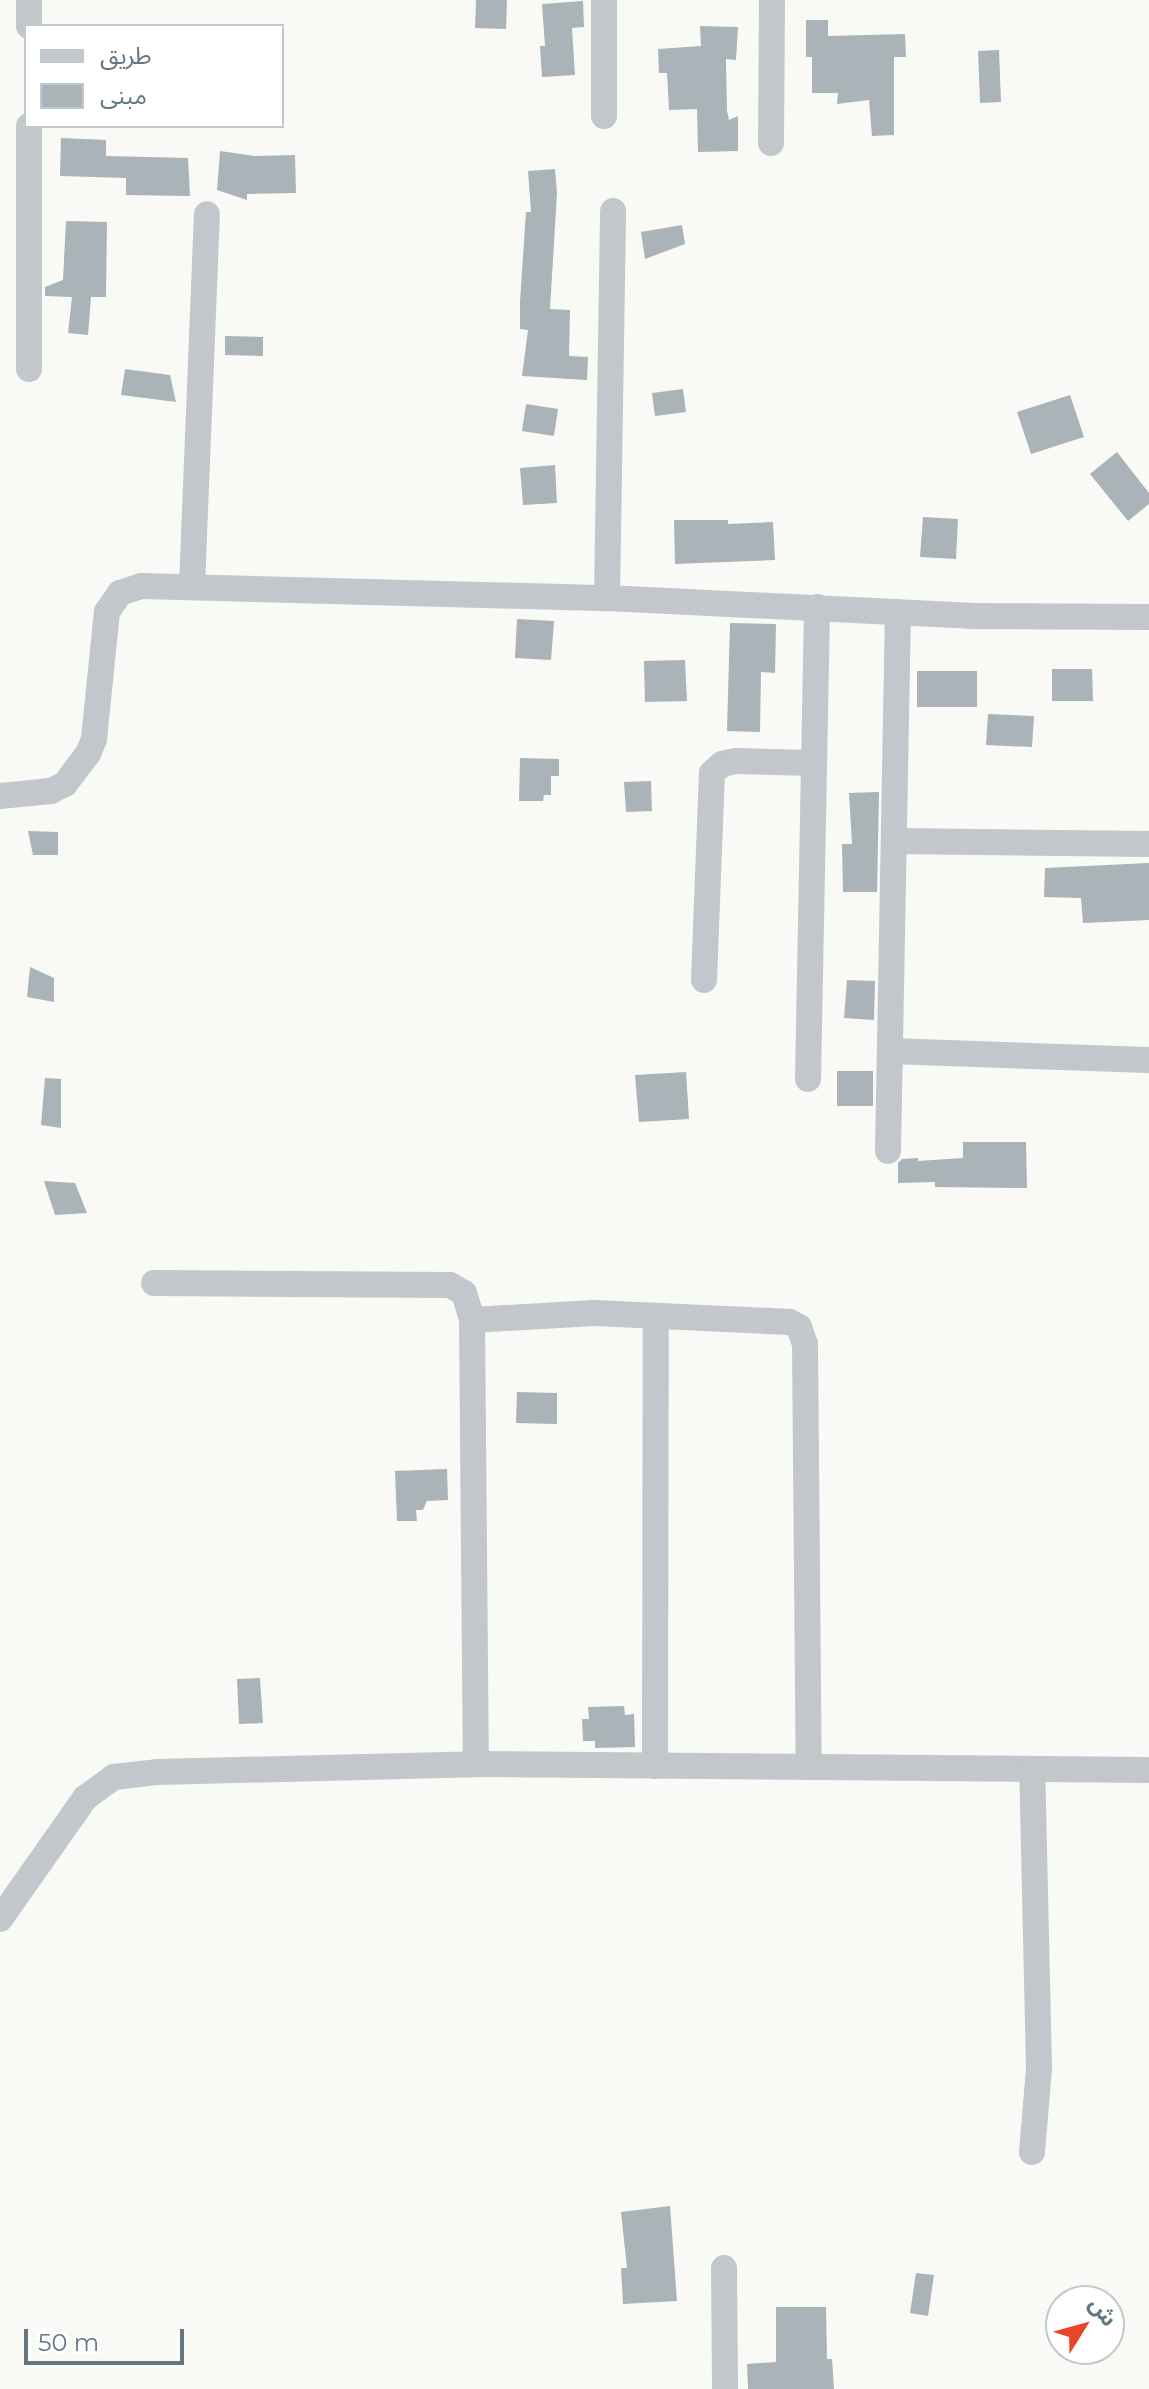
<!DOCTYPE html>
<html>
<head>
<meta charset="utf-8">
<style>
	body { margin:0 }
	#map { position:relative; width:1149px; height:2389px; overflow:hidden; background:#f9f9f6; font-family:Montserrat,"Noto Sans Arabic",sans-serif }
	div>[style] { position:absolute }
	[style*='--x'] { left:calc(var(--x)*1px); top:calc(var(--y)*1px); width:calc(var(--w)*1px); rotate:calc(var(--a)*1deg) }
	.building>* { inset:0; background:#a9b3b8 }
	.minor>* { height:26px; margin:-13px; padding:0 13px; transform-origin:13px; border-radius:13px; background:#c2c7cb }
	span { translate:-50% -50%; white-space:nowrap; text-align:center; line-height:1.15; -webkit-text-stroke:8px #fff; paint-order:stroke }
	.legend { position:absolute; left:24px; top:24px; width:260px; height:104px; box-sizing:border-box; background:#fff; border:2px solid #c1c9cd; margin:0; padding:10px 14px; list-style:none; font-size:24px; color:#637782 }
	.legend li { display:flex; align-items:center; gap:16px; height:40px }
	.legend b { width:40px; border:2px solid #c1c9cd }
	.north { position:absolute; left:1045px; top:2285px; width:80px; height:80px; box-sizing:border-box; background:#fff; border:2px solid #c1c9cd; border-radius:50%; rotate:53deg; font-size:22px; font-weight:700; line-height:32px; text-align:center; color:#637782 }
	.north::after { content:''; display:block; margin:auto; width:28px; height:36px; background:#e84627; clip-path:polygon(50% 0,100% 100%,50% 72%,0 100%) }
	.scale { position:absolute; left:24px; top:2329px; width:160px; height:36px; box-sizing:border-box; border:4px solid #637782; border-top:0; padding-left:10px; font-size:24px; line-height:28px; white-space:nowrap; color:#637782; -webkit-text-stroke:6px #fff; paint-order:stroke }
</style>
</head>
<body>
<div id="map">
	<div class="building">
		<i style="clip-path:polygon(476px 0,507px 0,506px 29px,475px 28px)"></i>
		<i style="clip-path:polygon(583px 1px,584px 27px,572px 28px,575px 75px,542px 77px,540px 46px,545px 46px,542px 4px)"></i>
		<i style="clip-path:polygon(806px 20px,828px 20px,828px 36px,905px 34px,906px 57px,894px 57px,894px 135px,872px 136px,869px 100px,837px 104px,838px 93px,812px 93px,812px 57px,806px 57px)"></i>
		<i style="clip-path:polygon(700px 26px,738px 27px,736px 60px,726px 59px,727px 111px,729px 120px,738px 116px,738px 151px,698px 152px,697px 109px,669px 110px,667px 73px,659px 73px,658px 49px,701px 46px)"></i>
		<i style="clip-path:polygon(999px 50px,1001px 102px,980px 103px,978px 51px)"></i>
		<i style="clip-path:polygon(61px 138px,106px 140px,106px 156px,188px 158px,190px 196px,126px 195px,126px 178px,60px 176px)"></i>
		<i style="clip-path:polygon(220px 151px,255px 156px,295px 155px,296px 193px,247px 194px,247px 200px,217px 190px)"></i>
		<i style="clip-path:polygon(555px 169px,557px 193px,550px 309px,570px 310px,569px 356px,588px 357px,587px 380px,522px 376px,528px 330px,520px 329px,520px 302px,526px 212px,531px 212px,528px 171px)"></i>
		<i style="clip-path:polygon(66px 221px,107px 222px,106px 297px,91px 297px,88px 335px,68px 333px,72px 297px,45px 296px,45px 287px,63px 280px)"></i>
		<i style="clip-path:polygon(682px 225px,685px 244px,645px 259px,641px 232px)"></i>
		<i style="clip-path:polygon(225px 336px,263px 337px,263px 356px,225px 355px)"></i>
		<i style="clip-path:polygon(125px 369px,170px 375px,176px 402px,121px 395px)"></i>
		<i style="clip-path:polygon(683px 389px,686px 412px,655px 416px,652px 393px)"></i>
		<i style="clip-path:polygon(1070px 395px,1084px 437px,1031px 454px,1017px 412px)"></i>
		<i style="clip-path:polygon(526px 404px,558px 409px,554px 436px,522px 431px)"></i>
		<i style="clip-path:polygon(1117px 452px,1149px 493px,1149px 504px,1128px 521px,1090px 474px)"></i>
		<i style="clip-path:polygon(555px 465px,557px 503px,523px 505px,520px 468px)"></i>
		<i style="clip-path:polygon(923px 517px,958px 519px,956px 559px,920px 557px)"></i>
		<i style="clip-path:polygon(674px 520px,728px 520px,728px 524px,773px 522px,775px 560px,675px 564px)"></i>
		<i style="clip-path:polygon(517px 619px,554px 621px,551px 660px,515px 658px)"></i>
		<i style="clip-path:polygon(730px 623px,776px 624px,775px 673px,761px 672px,760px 732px,727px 731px)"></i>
		<i style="clip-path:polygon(685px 660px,687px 701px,645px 702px,644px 661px)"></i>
		<i style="clip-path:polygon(1052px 669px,1092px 669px,1093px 701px,1052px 701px)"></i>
		<i style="clip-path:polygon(917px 671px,977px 671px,977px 707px,917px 707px)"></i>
		<i style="clip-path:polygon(988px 714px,1034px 716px,1032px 747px,986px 745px)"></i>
		<i style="clip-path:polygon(520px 758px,559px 759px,559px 776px,551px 776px,551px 795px,544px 795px,543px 801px,519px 801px)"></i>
		<i style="clip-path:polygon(651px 781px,652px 811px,626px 812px,624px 782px)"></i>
		<i style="clip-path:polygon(879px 792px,877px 892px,843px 892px,842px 844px,852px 844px,849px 793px)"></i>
		<i style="clip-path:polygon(28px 831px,58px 832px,58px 855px,33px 855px)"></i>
		<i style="clip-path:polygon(1149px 863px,1149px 920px,1083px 923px,1081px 898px,1044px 897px,1045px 868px)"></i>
		<i style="clip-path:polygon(30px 967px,54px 978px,54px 1002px,27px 997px)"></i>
		<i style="clip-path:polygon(847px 980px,875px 981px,874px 1020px,844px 1018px)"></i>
		<i style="clip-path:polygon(837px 1071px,873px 1071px,873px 1106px,837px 1106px)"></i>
		<i style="clip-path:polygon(686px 1072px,689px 1119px,639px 1122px,635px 1075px)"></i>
		<i style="clip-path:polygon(45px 1078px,61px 1079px,61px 1128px,41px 1125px)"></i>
		<i style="clip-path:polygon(963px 1142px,1026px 1142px,1027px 1188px,935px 1187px,935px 1182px,898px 1183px,898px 1163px,902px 1159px,918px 1158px,918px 1161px,963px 1158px)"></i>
		<i style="clip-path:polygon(44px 1181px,75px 1183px,87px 1213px,55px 1215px)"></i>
		<i style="clip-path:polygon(517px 1392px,557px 1393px,557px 1424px,516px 1423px)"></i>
		<i style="clip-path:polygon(447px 1469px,448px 1500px,427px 1501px,423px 1510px,416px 1510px,417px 1521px,397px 1521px,395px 1471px)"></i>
		<i style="clip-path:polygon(260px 1678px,263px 1723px,239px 1724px,237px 1679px)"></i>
		<i style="clip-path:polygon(624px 1706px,625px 1715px,634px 1714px,635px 1747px,595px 1748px,595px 1741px,583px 1741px,582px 1719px,589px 1719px,588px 1707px)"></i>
		<i style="clip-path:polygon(670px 2206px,677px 2301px,623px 2304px,621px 2268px,627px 2268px,621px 2212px)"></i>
		<i style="clip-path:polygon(916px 2273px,934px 2275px,928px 2316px,910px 2313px)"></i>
		<i style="clip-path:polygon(776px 2307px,826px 2307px,827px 2359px,832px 2359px,834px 2389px,748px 2389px,747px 2364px,776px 2362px)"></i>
	</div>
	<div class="minor">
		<i style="--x:29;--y:0;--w:26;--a:90"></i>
		<i style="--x:604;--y:116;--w:116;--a:-90"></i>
		<i style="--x:29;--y:126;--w:243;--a:90"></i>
		<i style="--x:771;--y:143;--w:143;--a:-89.6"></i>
		<i style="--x:192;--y:586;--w:372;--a:-87.7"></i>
		<i style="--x:607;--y:598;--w:387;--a:-89.1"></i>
		<i style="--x:0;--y:796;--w:51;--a:-5.6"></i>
		<i style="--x:51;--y:791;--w:16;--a:-27"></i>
		<i style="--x:65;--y:784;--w:38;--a:-53"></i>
		<i style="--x:88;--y:754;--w:16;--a:-68"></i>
		<i style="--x:94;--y:739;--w:128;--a:-84.2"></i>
		<i style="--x:107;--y:612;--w:23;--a:-56"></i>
		<i style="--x:120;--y:593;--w:22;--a:-18"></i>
		<i style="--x:141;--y:586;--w:466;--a:1.5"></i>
		<i style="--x:607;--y:598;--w:363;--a:2.8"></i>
		<i style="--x:970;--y:616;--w:179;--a:0.3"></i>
		<i style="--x:894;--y:841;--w:255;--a:0.7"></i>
		<i style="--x:704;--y:980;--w:207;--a:-87.8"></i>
		<i style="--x:712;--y:773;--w:13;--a:-42"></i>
		<i style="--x:722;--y:764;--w:14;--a:-12"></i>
		<i style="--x:736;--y:761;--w:77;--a:1.5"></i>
		<i style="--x:890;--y:1051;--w:259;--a:2"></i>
		<i style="--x:808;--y:1079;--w:472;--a:-88.9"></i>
		<i style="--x:888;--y:1151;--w:539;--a:-88.94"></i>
		<i style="--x:154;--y:1283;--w:296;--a:0.4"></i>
		<i style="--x:450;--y:1285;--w:16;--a:30"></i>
		<i style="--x:464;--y:1293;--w:28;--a:73"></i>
		<i style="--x:472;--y:1320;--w:444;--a:89.5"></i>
		<i style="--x:472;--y:1320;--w:122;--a:-3.3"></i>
		<i style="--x:594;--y:1313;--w:196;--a:2.6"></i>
		<i style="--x:790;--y:1322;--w:10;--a:29"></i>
		<i style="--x:799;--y:1327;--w:18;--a:71"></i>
		<i style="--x:805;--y:1344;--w:423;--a:89.5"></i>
		<i style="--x:655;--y:1766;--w:450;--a:-89.9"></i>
		<i style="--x:0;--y:1919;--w:148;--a:-54.9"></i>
		<i style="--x:85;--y:1798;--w:36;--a:-36"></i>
		<i style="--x:114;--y:1777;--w:43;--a:-6.6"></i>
		<i style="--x:157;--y:1772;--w:319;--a:-1.4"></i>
		<i style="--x:476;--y:1764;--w:673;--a:0.51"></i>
		<i style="--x:1032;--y:2152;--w:83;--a:-85.2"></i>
		<i style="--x:1039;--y:2069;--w:299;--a:-91.3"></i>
		<i style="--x:724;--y:2268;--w:121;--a:89.5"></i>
	</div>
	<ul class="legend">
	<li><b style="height:10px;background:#c2c7cb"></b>طريق</li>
	<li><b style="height:22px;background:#a9b3b8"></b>مبنى</li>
	</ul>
	<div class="north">ش</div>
	<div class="scale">50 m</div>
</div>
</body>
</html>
